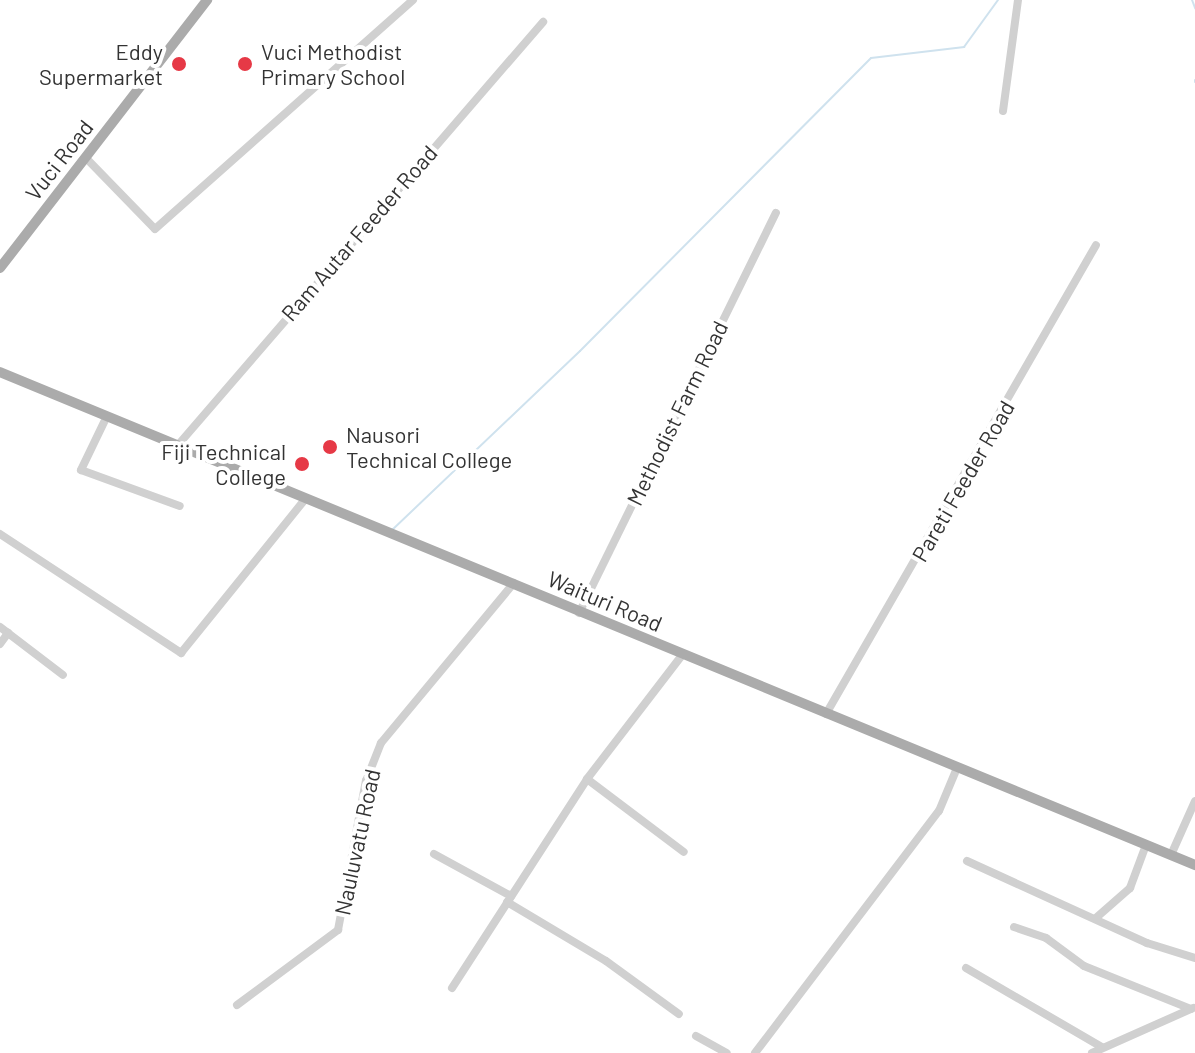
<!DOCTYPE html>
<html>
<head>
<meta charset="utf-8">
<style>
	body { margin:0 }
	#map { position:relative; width:1195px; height:1053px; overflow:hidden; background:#fff; font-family:Barlow,sans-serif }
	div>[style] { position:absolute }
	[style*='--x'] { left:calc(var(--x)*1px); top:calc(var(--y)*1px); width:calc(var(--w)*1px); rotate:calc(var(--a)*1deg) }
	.stream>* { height:2px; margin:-1px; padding:0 1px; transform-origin:1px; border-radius:1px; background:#cfe2ee }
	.minor>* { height:8px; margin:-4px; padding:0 4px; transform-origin:4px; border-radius:4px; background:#d0d0d0 }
	.major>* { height:10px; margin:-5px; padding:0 5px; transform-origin:5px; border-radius:5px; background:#ababab }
	.dots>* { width:22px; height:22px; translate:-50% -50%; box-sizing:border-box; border:4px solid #fff; border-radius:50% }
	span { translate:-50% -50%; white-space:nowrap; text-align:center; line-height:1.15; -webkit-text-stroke:8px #fff; paint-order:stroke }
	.poi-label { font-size:22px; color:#333 }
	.right { translate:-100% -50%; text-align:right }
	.left { translate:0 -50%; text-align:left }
	.street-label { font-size:22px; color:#333 }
</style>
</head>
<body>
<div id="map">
	<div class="stream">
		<i style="--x:1192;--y:0;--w:9;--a:69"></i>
		<i style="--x:1195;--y:80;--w:2;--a:90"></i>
		<i style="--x:391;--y:531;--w:261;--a:-43.6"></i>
		<i style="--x:580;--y:351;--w:413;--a:-45.2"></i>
		<i style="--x:871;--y:58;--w:94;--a:-6.7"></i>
		<i style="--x:964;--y:47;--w:58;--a:-54.1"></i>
	</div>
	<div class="minor">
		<i style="--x:1003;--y:111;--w:112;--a:-82.3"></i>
		<i style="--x:85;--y:157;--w:100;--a:45.8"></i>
		<i style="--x:155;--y:229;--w:345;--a:-41.6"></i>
		<i style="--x:107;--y:416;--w:60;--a:115.7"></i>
		<i style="--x:81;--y:470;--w:105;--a:20"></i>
		<i style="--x:178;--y:445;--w:559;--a:-49.21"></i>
		<i style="--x:0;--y:534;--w:217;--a:33.3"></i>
		<i style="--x:181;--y:653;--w:199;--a:-51.1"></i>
		<i style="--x:579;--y:613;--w:446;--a:-63.8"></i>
		<i style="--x:0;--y:627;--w:79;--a:37.3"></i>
		<i style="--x:0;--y:644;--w:14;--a:-54"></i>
		<i style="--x:826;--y:714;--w:541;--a:-60.07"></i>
		<i style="--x:587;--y:779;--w:121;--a:37"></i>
		<i style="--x:434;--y:854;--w:88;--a:28.6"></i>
		<i style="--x:1171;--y:855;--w:59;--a:-66"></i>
		<i style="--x:967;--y:861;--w:198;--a:24.5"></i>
		<i style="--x:1147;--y:943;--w:50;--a:17.4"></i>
		<i style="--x:507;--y:902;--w:115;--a:30.8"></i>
		<i style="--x:606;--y:961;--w:90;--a:36"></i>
		<i style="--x:1097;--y:917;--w:44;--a:-41.3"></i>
		<i style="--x:1130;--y:888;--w:46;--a:-69.6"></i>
		<i style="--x:1014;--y:927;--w:34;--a:19"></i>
		<i style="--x:1046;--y:938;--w:47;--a:36.4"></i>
		<i style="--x:1084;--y:966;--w:115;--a:21.9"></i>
		<i style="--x:966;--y:968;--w:157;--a:30.2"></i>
		<i style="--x:452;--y:988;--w:249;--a:-57.1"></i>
		<i style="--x:587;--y:779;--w:156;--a:-52.5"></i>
		<i style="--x:237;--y:1005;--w:126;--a:-36.6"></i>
		<i style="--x:338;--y:930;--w:152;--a:-79.4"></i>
		<i style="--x:366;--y:781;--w:41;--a:-68.5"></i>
		<i style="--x:381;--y:743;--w:208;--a:-50.3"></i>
		<i style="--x:696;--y:1036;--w:35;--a:29"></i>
		<i style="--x:755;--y:1053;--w:304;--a:-52.8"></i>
		<i style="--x:939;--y:811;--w:47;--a:-67.3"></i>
		<i style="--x:1092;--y:1053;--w:111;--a:-24"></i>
	</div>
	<div class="major">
		<i style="--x:0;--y:268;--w:339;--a:-52.3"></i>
		<i style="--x:0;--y:372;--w:1293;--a:22.42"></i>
	</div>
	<div class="dots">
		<i style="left:179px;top:64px;background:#e63946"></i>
		<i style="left:245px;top:64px;background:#e63946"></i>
		<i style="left:330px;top:447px;background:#e63946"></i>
		<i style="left:302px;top:464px;background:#e63946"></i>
	</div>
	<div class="poi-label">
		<span class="right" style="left:163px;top:64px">Eddy<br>Supermarket</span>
		<span class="left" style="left:261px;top:64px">Vuci Methodist<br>Primary School</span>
		<span class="left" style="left:346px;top:447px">Nausori<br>Technical College</span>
		<span class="right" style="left:286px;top:464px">Fiji Technical<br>College</span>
	</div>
	<div class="street-label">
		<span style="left:59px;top:160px;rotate:-52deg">Vuci Road</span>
		<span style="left:359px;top:233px;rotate:-49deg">Ram Autar Feeder Road</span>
		<span style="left:677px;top:413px;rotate:-64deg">Methodist Farm Road</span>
		<span style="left:963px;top:481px;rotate:-60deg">Pareti Feeder Road</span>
		<span style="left:605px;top:601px;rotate:23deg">Waituri Road</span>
		<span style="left:357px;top:842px;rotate:-78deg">Nauluvatu Road</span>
	</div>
</div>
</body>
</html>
